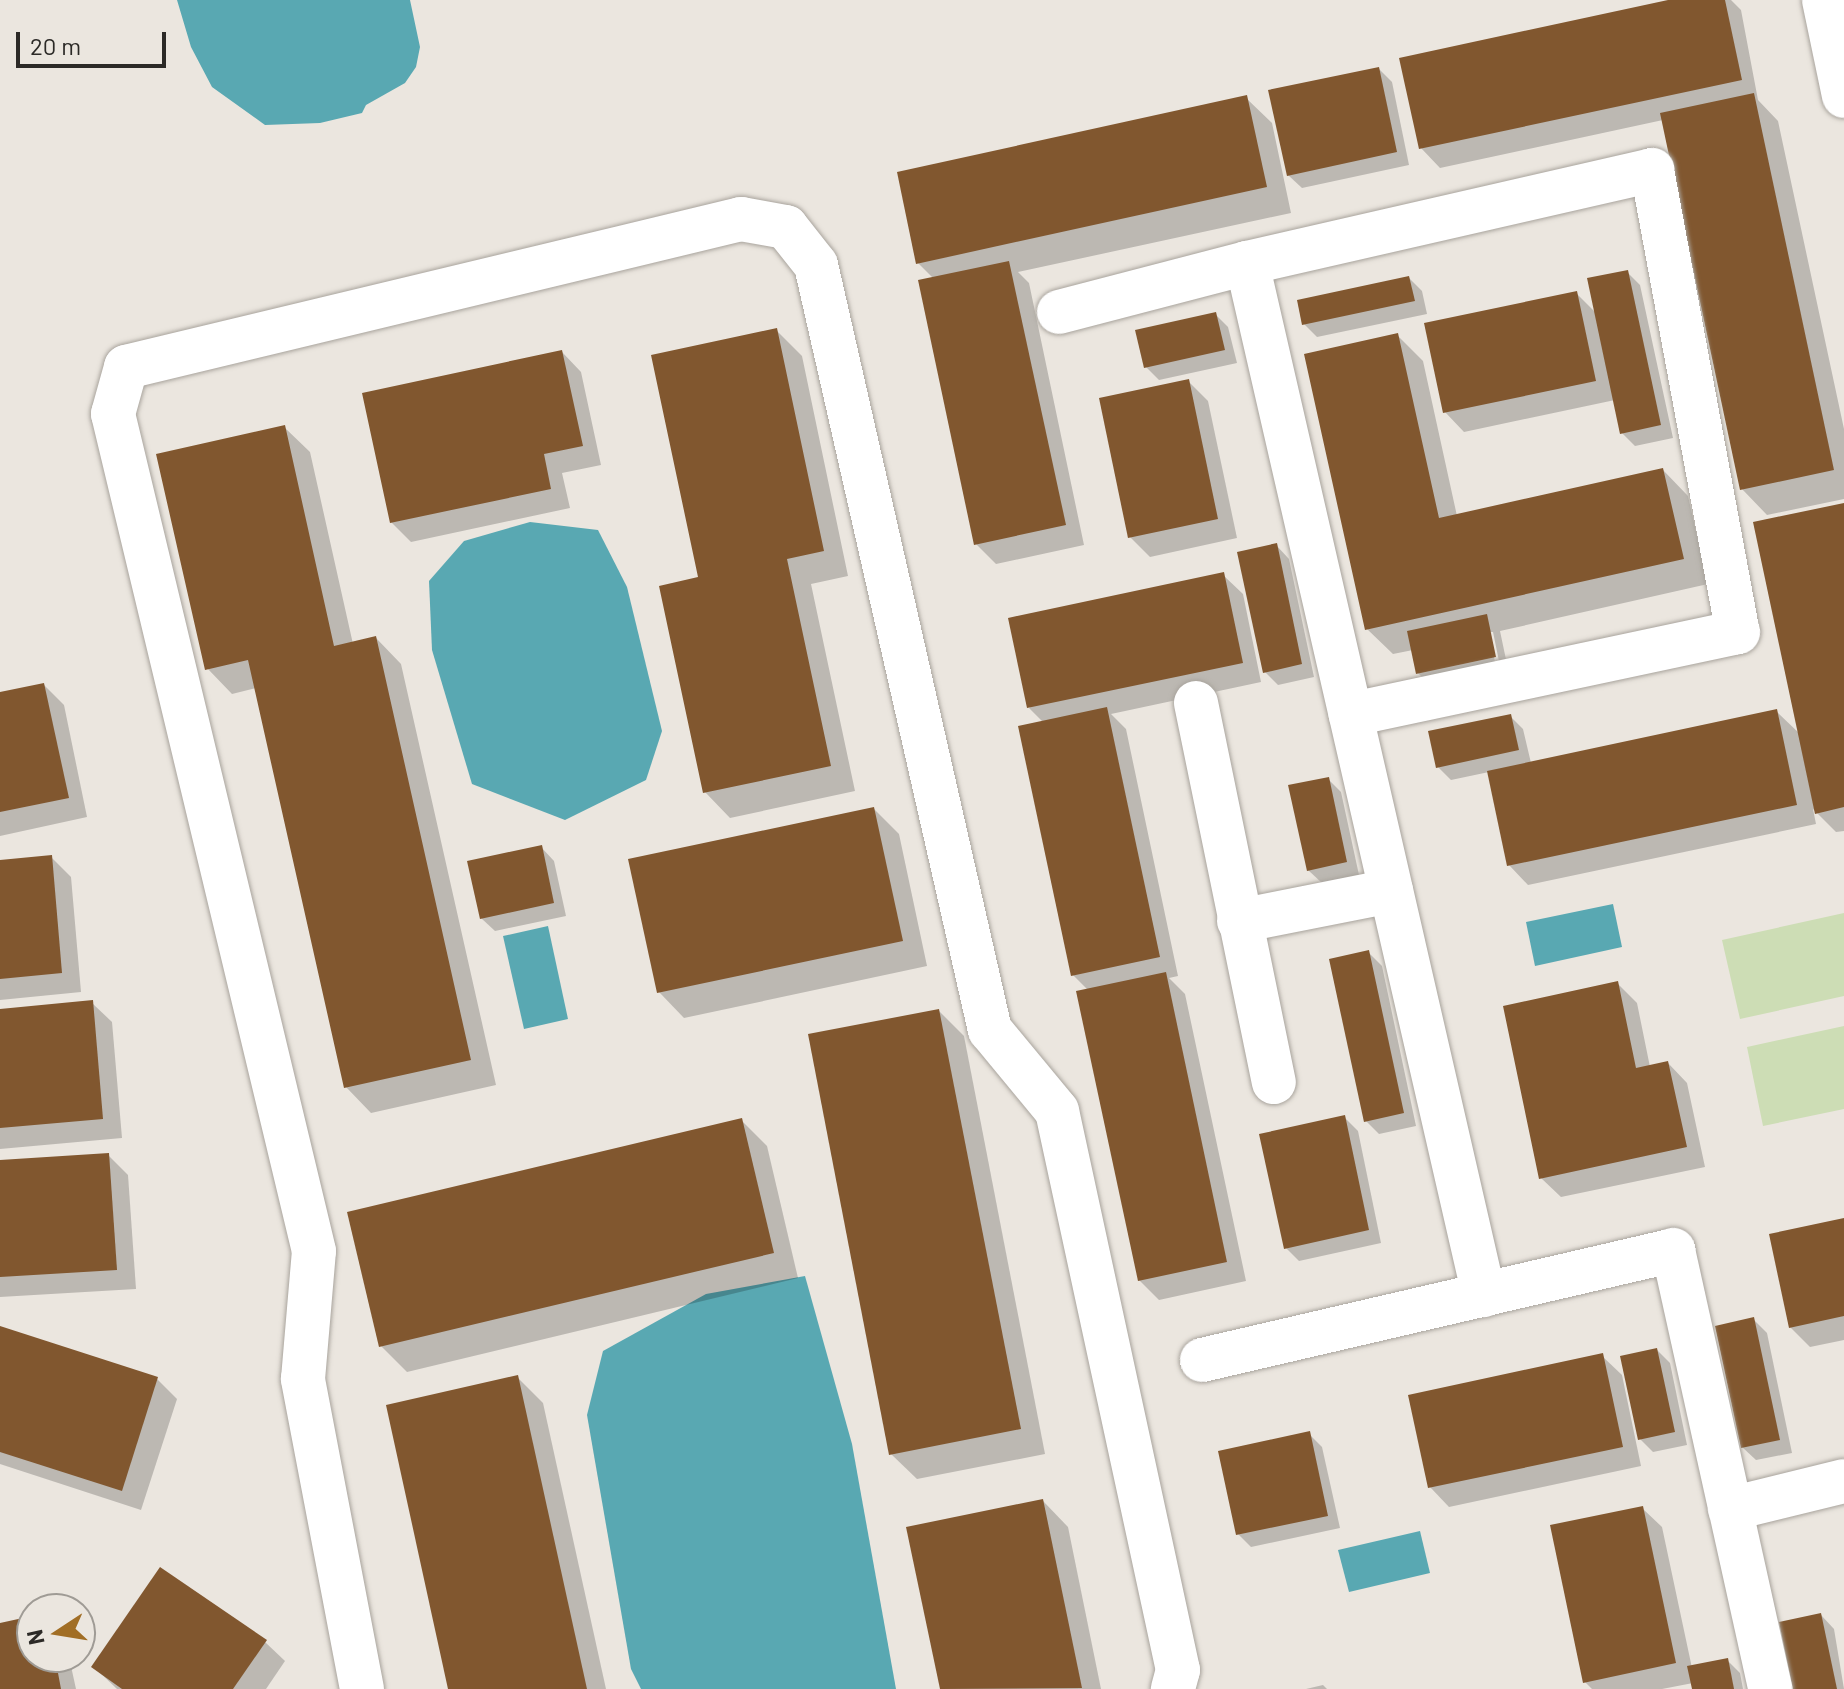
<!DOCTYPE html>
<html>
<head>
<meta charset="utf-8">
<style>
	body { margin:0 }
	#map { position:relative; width:1844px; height:1689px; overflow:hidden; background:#ebe6df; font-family:Barlow,sans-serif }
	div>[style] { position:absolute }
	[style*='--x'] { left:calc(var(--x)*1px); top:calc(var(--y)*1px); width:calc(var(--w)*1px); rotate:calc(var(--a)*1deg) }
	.green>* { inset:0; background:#cdddb5 }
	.water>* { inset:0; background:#59a8b2 }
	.shadow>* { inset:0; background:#0003 }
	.building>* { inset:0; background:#81572f }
	.roads { filter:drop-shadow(0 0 2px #a9a49d) drop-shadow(0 0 2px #a9a49d) }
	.minor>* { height:44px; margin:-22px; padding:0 22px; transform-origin:22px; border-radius:22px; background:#fff }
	span { translate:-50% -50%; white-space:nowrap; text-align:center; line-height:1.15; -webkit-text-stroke:8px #ebe6df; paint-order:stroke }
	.north { position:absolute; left:16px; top:1593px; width:80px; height:80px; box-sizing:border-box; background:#ebe6df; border:2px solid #9f9b95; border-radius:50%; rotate:258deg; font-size:22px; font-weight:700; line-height:32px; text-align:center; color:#2c2a27 }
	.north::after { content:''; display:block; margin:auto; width:28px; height:36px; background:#a16e25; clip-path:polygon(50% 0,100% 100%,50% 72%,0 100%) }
	.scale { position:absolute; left:16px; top:32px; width:150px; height:36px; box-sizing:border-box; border:4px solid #2c2a27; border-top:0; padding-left:10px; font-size:24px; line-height:28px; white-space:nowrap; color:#2c2a27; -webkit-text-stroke:6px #ebe6df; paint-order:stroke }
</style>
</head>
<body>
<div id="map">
	<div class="green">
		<i style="clip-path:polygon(1844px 913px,1844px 996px,1740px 1019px,1722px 940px)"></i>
		<i style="clip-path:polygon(1844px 1026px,1844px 1109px,1763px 1126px,1747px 1047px)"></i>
	</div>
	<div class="water">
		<i style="clip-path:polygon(177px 0,410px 0,420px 47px,416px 67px,405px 83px,366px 105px,362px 113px,320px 123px,265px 125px,212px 87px,191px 47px)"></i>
		<i style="clip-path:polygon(530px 522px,598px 530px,627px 587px,662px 731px,646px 780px,565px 820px,472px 784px,432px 650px,429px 581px,464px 541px)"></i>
		<i style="clip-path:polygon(1613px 904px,1622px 947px,1535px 966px,1526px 922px)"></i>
		<i style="clip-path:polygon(548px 926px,568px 1019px,524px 1029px,503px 936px)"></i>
		<i style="clip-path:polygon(805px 1276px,852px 1444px,896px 1689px,641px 1689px,631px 1669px,587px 1415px,603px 1351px,706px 1294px)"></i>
		<i style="clip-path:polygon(1420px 1531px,1430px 1573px,1349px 1592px,1338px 1550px)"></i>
	</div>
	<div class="shadow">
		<i style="clip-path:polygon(1678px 0,1731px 0,1741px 10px,1758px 100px,1778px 121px,1844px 429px,1844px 499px,1767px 515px,1742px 489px,1663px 120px,1440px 168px,1421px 148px)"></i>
		<i style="clip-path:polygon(1379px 69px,1392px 82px,1409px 165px,1302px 188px,1288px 175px)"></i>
		<i style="clip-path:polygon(1246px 98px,1272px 123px,1291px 213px,1018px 272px,1029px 283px,1084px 545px,996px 564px,976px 544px,934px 279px,918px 263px)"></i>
		<i style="clip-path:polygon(1627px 272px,1640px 285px,1673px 438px,1635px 446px,1622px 433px,1615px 400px,1464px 432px,1445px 412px,1576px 293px,1597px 314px)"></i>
		<i style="clip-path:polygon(1409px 278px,1422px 291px,1427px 314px,1317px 337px,1304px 324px)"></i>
		<i style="clip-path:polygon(1215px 314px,1228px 327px,1237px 363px,1159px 380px,1146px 367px)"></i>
		<i style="clip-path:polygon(776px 330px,802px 356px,848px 576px,811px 584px,855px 791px,730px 818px,705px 792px,700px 579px)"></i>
		<i style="clip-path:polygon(evenodd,1397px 335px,1423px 361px,1457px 516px,1663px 470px,1688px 496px,1708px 584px,1500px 631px,1508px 669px,1431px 686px,1418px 673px,1413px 650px,1393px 654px,1367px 629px,1397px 335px,1489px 632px,1493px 632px,1500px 666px,1496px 667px,1489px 632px)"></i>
		<i style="clip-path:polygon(562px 352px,581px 372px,601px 465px,562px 473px,570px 508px,411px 542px,391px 522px)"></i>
		<i style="clip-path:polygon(1188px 381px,1208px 401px,1237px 538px,1150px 557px,1130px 537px)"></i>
		<i style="clip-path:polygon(284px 427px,310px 452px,353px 644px,376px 638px,401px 664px,496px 1085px,371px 1113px,346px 1087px,256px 688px,232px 694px,207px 668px)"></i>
		<i style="clip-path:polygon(1844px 505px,1844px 831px,1836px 832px,1813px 809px,1816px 824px,1528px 885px,1509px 865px,1489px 772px,1451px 780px,1438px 767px,1510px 716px,1523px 729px,1531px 763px,1776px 711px,1800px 734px)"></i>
		<i style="clip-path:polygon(1276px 545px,1289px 559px,1314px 677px,1278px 685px,1265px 672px)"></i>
		<i style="clip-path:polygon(1223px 575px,1243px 594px,1261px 682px,1111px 714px,1126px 729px,1178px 976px,1169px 978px,1185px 994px,1246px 1281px,1159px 1300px,1139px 1280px,1088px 990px,1073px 975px,1044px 723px,1029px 708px)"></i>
		<i style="clip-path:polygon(44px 685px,64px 705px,87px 817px,0 836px,0 694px)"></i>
		<i style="clip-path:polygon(1328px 779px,1341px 792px,1359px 875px,1322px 883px,1308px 870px)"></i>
		<i style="clip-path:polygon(874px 809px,899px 834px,927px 966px,684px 1018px,659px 992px)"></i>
		<i style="clip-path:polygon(541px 847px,554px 861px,566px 916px,495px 931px,481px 918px)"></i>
		<i style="clip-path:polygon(51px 857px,71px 877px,81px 992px,0 1000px,0 862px)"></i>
		<i style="clip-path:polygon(1368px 952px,1382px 966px,1416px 1126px,1379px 1134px,1366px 1121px)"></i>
		<i style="clip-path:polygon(1617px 983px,1637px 1003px,1650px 1067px,1668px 1063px,1687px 1083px,1705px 1167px,1561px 1197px,1541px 1178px)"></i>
		<i style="clip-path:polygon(92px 1003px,112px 1022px,122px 1138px,0 1149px,0 1011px)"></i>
		<i style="clip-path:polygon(939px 1011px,964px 1036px,1045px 1454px,917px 1479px,891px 1454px)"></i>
		<i style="clip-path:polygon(1344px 1117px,1358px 1131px,1381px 1243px,1299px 1261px,1286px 1248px)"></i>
		<i style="clip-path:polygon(741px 1120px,767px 1146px,798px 1278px,407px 1372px,381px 1346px)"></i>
		<i style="clip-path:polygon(108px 1155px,128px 1175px,136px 1289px,0 1297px,0 1162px)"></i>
		<i style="clip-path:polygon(1844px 1220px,1844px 1340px,1810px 1347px,1790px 1327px)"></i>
		<i style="clip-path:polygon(1754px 1320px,1767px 1333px,1792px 1453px,1756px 1460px,1742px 1447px)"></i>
		<i style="clip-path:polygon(0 1328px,157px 1379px,177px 1399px,141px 1510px,0 1464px)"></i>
		<i style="clip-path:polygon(1657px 1350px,1670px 1363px,1687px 1445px,1653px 1452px,1640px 1439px)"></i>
		<i style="clip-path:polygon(1602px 1356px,1622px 1375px,1641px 1466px,1449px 1507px,1430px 1487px)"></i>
		<i style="clip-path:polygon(518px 1378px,543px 1403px,606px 1689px,450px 1689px)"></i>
		<i style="clip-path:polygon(1309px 1434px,1322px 1447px,1340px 1528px,1251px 1547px,1238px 1534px)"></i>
		<i style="clip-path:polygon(1043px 1501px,1068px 1527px,1101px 1689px,942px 1689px,909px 1528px)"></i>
		<i style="clip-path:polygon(1642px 1508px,1662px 1527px,1692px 1668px,1727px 1660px,1740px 1673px,1743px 1689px,1694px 1689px,1693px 1683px,1662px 1689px,1592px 1689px,1585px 1682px)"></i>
		<i style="clip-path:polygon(1821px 1615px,1834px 1629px,1844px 1689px,1795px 1689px)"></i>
		<i style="clip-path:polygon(32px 1618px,32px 1657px,69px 1657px,76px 1689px,0 1689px,0 1625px)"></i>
		<i style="clip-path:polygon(265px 1642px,285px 1661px,266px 1689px,117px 1689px,94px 1667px)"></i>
		<i style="clip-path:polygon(1323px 1685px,1327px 1689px,1306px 1689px)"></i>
	</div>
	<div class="building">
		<i style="clip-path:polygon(1668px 0,1725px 0,1742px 80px,1419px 149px,1399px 58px)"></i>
		<i style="clip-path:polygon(1379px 67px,1397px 152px,1287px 176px,1268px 90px)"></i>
		<i style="clip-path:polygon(1754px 93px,1834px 470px,1740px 490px,1660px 113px)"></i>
		<i style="clip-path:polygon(1247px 95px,1267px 187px,916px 264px,897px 172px)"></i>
		<i style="clip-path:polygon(1009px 261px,1066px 525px,974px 545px,918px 280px)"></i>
		<i style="clip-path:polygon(1628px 270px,1661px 425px,1620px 434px,1587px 278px)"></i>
		<i style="clip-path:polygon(1409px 276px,1415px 301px,1302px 325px,1297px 300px)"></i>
		<i style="clip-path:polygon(1577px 291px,1596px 381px,1443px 413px,1424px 323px)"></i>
		<i style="clip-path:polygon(1216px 312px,1225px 350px,1144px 368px,1135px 330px)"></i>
		<i style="clip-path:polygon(777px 328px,824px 551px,787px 559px,831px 766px,703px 793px,659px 586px,698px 577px,651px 355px)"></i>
		<i style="clip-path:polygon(1398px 333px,1439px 518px,1663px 468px,1684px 559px,1365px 630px,1304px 354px)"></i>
		<i style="clip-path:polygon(562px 350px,583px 446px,544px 454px,551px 489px,390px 523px,362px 393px)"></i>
		<i style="clip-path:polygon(1189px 379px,1218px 519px,1128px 538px,1099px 398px)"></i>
		<i style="clip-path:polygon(285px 425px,334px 646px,376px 636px,471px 1060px,344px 1088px,248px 660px,205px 670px,156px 454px)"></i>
		<i style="clip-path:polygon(1844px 503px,1844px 807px,1815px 814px,1753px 522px)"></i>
		<i style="clip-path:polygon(1277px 543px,1302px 664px,1263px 673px,1237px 552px)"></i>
		<i style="clip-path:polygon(1224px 572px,1243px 663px,1027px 708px,1008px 618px)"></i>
		<i style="clip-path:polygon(1487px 614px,1496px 657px,1416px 674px,1407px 631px)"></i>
		<i style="clip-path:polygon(44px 683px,69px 798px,0 812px,0 692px)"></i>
		<i style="clip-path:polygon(1107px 707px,1160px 957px,1071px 976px,1018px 726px)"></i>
		<i style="clip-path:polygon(1777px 709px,1797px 805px,1507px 866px,1487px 771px)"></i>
		<i style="clip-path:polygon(1511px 714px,1519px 750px,1436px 768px,1428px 731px)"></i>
		<i style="clip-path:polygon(1329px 777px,1347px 862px,1307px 871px,1288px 785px)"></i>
		<i style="clip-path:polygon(874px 807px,903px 941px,657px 993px,628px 859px)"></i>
		<i style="clip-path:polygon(542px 845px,554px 903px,480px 919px,467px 861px)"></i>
		<i style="clip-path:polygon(52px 855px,62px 973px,0 979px,0 860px)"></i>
		<i style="clip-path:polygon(1369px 950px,1404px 1113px,1364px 1122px,1329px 959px)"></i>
		<i style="clip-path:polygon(1166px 972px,1227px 1262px,1138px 1281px,1076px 991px)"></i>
		<i style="clip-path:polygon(1618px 981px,1636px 1068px,1668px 1061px,1687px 1147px,1539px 1179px,1503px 1006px)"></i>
		<i style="clip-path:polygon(93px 1000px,103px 1119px,0 1128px,0 1009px)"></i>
		<i style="clip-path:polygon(939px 1009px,1021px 1429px,889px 1455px,808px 1034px)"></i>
		<i style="clip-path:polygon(1345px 1115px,1369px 1230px,1284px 1249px,1259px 1134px)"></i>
		<i style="clip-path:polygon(742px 1118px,774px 1253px,379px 1347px,347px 1212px)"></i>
		<i style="clip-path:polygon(109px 1153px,117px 1270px,0 1277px,0 1160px)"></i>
		<i style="clip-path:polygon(1844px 1218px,1844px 1316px,1789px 1328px,1769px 1234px)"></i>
		<i style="clip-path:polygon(1754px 1317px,1780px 1440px,1741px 1448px,1715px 1326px)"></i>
		<i style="clip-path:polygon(0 1326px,158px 1377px,122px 1491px,0 1452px)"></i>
		<i style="clip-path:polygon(1657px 1348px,1675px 1432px,1638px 1440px,1620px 1356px)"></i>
		<i style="clip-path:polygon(1603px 1353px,1623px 1447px,1428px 1488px,1408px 1395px)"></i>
		<i style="clip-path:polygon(518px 1375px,587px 1689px,448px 1689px,386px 1405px)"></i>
		<i style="clip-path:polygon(1310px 1431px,1328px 1516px,1236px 1535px,1218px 1451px)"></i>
		<i style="clip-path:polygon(1043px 1499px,1082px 1688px,940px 1689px,906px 1527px)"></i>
		<i style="clip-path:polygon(1643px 1506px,1676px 1663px,1583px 1683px,1550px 1525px)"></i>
		<i style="clip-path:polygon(160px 1567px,267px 1640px,233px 1689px,122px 1689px,91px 1667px)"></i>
		<i style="clip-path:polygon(1821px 1613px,1837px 1689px,1793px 1689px,1779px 1622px)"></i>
		<i style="clip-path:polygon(32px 1616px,32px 1657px,55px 1657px,61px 1689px,0 1689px,0 1623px)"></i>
		<i style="clip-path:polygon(1728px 1658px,1734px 1689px,1692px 1689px,1687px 1666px)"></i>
	</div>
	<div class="roads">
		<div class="minor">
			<i style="--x:1824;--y:0;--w:98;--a:78.2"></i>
			<i style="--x:1247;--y:263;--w:1059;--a:77.07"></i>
			<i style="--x:1059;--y:312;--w:194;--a:-14.6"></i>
			<i style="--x:1247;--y:263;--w:416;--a:-12.9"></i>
			<i style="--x:1652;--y:170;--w:470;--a:79.5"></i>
			<i style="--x:1738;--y:632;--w:396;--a:168"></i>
			<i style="--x:1196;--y:703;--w:387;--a:78.4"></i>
			<i style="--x:1239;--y:921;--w:155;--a:-11.2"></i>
			<i style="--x:1202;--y:1360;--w:484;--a:-13.1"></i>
			<i style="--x:1673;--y:1250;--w:450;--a:77.5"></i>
			<i style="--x:1730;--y:1509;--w:117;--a:-13.8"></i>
			<i style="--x:362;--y:1689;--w:316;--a:-100.8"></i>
			<i style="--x:303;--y:1379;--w:128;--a:-85.1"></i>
			<i style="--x:314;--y:1251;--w:861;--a:-103.5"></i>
			<i style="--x:113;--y:414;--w:49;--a:-74.5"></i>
			<i style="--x:126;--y:367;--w:633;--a:-13.53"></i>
			<i style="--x:741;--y:219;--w:46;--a:10.1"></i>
			<i style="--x:786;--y:227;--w:48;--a:51.7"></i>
			<i style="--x:816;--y:265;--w:785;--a:77.19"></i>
			<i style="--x:990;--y:1030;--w:105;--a:50.4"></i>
			<i style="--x:1057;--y:1111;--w:572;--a:77.79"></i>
			<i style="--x:1178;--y:1670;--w:20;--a:105"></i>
		</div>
	</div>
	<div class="north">N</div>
	<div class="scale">20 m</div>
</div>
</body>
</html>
